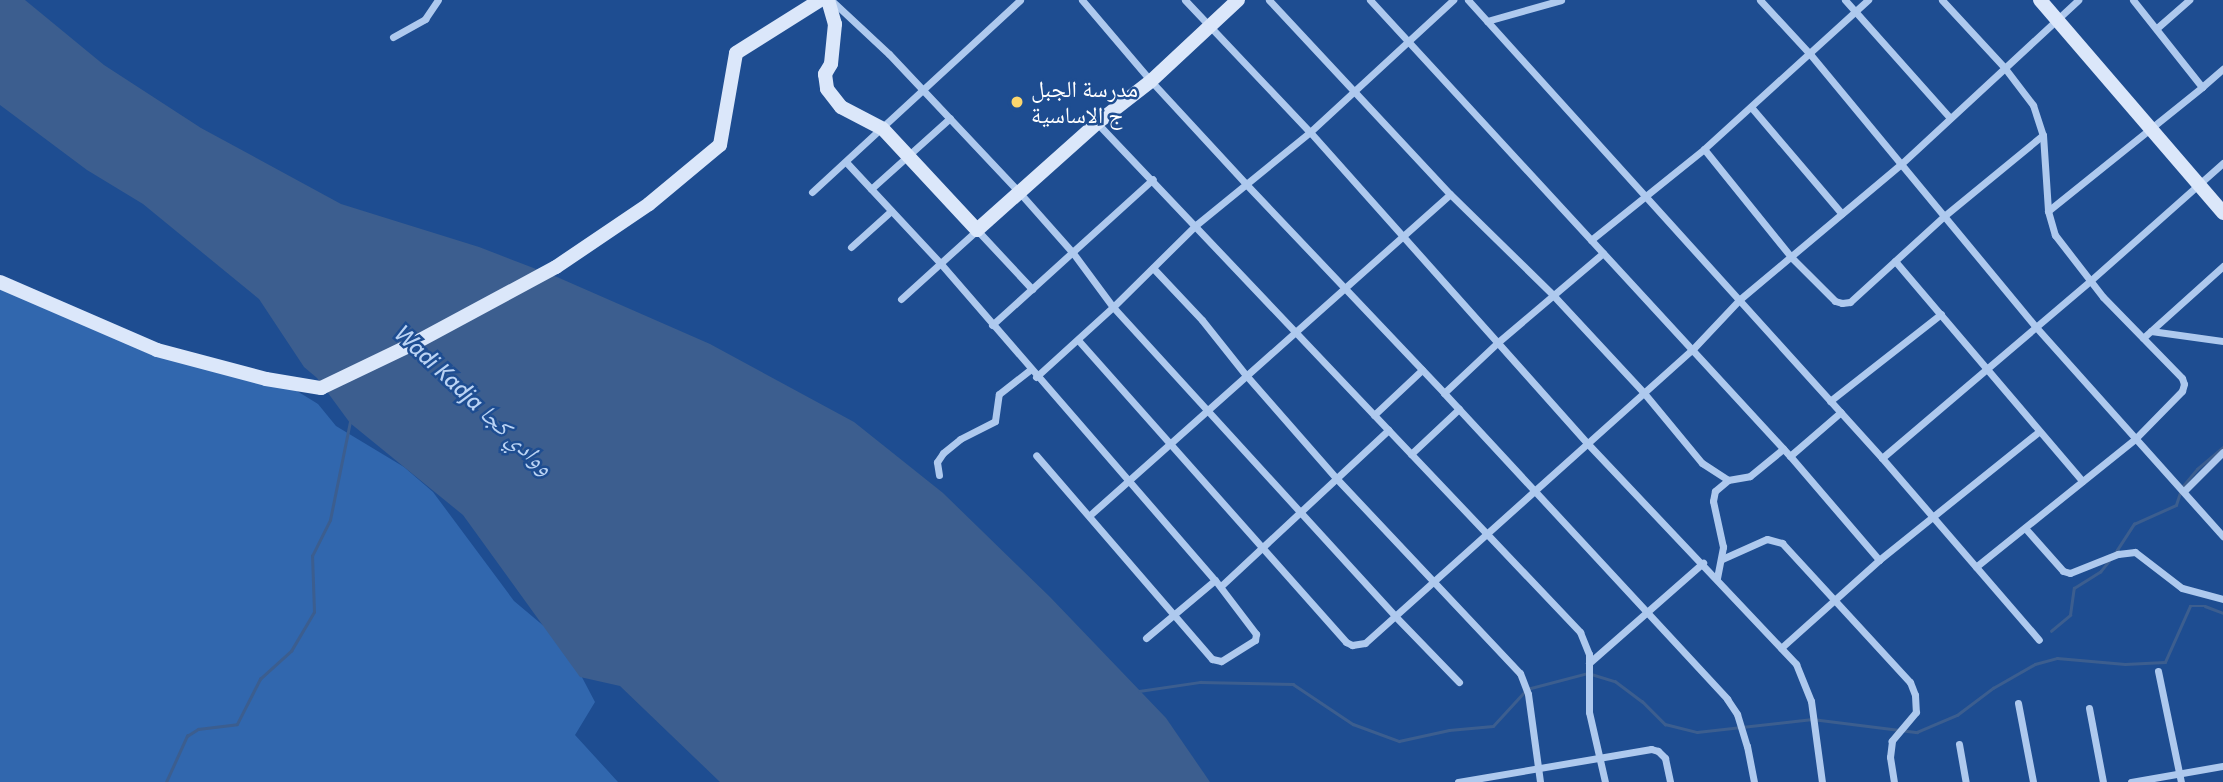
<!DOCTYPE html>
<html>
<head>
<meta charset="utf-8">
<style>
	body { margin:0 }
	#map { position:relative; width:2223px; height:782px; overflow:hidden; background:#1e4d91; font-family:Cabin,"Noto Naskh Arabic",sans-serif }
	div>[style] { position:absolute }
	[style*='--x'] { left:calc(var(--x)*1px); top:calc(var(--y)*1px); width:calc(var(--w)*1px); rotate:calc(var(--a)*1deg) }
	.green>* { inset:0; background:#3167ae }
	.water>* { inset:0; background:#3c5e8f }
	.stream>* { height:2.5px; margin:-1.25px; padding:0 1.25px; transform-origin:1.25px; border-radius:1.25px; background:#3c5e8f }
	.street>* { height:7px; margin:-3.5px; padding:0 3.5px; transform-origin:3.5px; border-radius:3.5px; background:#aec9ee }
	.secondary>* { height:14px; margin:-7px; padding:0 7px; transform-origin:7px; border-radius:7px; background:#dbe7fa }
	.dots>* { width:19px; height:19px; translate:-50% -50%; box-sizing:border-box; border:4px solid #1e4d91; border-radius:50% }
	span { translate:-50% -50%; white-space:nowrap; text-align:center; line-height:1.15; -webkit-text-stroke:5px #1e4d91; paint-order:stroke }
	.poi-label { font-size:23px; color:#fff }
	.left { translate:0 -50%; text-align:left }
	.water-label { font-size:24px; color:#bad3f4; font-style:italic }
</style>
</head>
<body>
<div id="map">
	<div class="green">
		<i style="clip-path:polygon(0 283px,157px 350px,284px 383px,318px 404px,336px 426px,404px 467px,433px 492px,514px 601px,564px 643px,595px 702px,575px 735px,618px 782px,0 782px)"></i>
	</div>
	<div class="water">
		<i style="clip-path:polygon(0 0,25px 0,104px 65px,201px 128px,341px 204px,479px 247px,557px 277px,710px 344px,854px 422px,943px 493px,1050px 597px,1166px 718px,1210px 782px,720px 782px,620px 686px,580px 677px,463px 515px,350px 423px,317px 378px,304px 367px,259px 299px,143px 204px,87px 170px,0 105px)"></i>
	</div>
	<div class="stream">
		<i style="--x:2115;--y:553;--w:35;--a:-57"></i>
		<i style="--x:2134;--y:524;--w:46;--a:-24.3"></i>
		<i style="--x:2176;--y:505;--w:19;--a:-72"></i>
		<i style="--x:2182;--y:487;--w:23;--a:-50"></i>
		<i style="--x:2197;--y:469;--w:34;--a:-40"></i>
		<i style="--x:2051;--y:631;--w:25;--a:-40"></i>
		<i style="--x:2070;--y:615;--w:27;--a:-82"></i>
		<i style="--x:2074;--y:588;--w:31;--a:-32"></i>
		<i style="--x:2100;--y:572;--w:14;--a:-51"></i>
		<i style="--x:1139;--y:691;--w:62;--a:-8.4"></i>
		<i style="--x:1200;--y:682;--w:93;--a:1.2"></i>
		<i style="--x:1293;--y:684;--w:72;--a:33.7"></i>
		<i style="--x:1353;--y:724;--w:49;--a:20.3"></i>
		<i style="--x:1399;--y:741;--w:51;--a:-12.4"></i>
		<i style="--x:1449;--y:730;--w:44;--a:-5.2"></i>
		<i style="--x:1493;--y:726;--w:50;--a:-47.4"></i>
		<i style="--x:1527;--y:689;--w:63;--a:-14.7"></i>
		<i style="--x:1588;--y:673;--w:28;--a:17"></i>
		<i style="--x:1615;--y:681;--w:34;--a:37"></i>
		<i style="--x:1642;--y:701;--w:33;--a:45"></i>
		<i style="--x:1665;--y:724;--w:33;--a:14"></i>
		<i style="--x:1697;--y:732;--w:116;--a:-6.4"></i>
		<i style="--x:1812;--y:719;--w:106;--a:7.1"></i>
		<i style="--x:1917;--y:732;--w:43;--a:-23"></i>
		<i style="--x:1957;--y:715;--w:45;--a:-36.9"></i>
		<i style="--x:1993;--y:688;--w:48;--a:-29.7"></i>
		<i style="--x:2035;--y:664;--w:23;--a:-15"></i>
		<i style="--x:2057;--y:658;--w:68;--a:5"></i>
		<i style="--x:2125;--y:664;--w:40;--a:-2.9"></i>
		<i style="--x:2165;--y:662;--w:61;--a:-65.9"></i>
		<i style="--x:2190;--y:606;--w:15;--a:0"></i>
		<i style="--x:2205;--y:606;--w:19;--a:21"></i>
		<i style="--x:166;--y:782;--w:51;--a:-65.5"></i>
		<i style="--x:187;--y:736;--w:13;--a:-32"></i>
		<i style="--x:198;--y:729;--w:39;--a:-7"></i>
		<i style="--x:237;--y:724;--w:51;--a:-62.9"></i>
		<i style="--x:260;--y:679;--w:42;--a:-42.1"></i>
		<i style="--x:291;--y:651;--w:45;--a:-59.5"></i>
		<i style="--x:314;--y:612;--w:56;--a:-92"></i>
		<i style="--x:312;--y:556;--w:40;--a:-63.4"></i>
		<i style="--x:330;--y:520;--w:100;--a:-78.5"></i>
	</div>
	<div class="street">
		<i style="--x:831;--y:0;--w:79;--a:43"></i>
		<i style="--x:889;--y:54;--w:190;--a:46.7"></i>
		<i style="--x:1019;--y:192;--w:81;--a:48.5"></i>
		<i style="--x:1073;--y:253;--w:67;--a:53.5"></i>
		<i style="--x:1113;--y:307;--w:418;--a:47.6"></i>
		<i style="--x:1395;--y:616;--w:92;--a:45.9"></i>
		<i style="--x:1082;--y:0;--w:106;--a:49.6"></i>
		<i style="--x:1151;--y:81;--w:139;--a:47.3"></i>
		<i style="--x:1245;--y:183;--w:289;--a:46.5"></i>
		<i style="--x:1444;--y:393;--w:417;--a:47.2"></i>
		<i style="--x:1727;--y:699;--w:18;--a:56"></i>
		<i style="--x:1737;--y:714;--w:34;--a:73"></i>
		<i style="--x:1747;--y:746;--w:37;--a:79"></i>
		<i style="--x:1185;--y:0;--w:182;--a:46.6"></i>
		<i style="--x:1310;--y:132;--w:418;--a:48.3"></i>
		<i style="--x:1588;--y:444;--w:303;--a:46.6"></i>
		<i style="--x:1796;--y:664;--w:40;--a:68"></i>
		<i style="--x:1811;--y:701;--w:82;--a:82.3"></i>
		<i style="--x:1269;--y:0;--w:265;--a:47"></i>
		<i style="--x:1450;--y:194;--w:144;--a:44.4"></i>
		<i style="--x:1553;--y:295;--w:134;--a:47.1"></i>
		<i style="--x:1644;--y:393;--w:91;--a:50.4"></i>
		<i style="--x:1702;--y:463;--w:31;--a:33"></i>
		<i style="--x:1370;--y:0;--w:620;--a:47.35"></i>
		<i style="--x:1790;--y:456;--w:137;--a:49.4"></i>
		<i style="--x:1468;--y:0;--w:617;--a:47.89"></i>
		<i style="--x:1882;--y:458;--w:240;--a:49.2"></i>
		<i style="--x:1760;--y:0;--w:74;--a:47.2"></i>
		<i style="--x:1810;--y:54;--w:353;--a:50.4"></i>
		<i style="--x:2035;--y:326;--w:282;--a:48.2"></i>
		<i style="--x:1845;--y:0;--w:158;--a:48.3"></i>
		<i style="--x:1942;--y:0;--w:91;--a:47.2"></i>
		<i style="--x:2004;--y:67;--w:48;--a:52.7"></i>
		<i style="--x:2033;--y:105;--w:32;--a:72"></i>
		<i style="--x:2043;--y:135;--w:76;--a:86.2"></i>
		<i style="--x:2048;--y:211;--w:25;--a:74"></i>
		<i style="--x:2055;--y:235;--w:78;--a:52.3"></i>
		<i style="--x:2103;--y:297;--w:113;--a:45.7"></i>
		<i style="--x:2182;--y:378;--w:6;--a:72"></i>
		<i style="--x:2184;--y:384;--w:7;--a:106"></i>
		<i style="--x:2182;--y:391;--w:67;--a:134.4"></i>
		<i style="--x:2135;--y:439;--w:204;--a:141.2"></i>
		<i style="--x:1487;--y:21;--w:77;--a:-15.8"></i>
		<i style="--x:2157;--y:28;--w:43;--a:-41.2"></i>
		<i style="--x:393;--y:37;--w:37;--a:-29"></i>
		<i style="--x:425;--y:19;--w:23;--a:-56"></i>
		<i style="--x:2202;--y:87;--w:28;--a:-41"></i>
		<i style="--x:1751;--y:107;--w:140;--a:49.6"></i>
		<i style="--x:1097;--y:123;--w:702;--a:46.5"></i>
		<i style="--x:1580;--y:632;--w:24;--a:68"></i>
		<i style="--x:1589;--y:654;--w:58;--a:90"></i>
		<i style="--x:1589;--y:712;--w:72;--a:77.1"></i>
		<i style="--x:1704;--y:149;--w:139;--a:51.1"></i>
		<i style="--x:1791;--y:257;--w:62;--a:45"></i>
		<i style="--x:1835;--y:301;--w:7;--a:16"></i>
		<i style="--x:1842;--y:303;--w:8;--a:-7"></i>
		<i style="--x:1850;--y:302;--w:126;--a:-42.4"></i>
		<i style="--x:1943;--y:217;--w:129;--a:-39.4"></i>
		<i style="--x:846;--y:162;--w:139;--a:47"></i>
		<i style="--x:941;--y:264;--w:418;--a:49.1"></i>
		<i style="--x:1215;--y:580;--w:68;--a:52.8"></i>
		<i style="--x:1256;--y:634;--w:6;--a:99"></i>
		<i style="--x:1255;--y:640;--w:40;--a:148"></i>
		<i style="--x:1221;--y:661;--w:9;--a:-167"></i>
		<i style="--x:1212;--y:659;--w:269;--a:-130.8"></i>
		<i style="--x:871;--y:189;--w:106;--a:-41.9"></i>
		<i style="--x:812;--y:192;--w:283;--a:-42.7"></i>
		<i style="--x:2048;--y:211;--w:198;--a:-38.8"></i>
		<i style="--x:2202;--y:87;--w:111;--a:-128.4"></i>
		<i style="--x:1591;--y:240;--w:145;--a:-38.8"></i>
		<i style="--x:1704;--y:149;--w:222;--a:-42.3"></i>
		<i style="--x:851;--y:247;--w:54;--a:-42"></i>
		<i style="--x:1895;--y:261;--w:289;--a:49.6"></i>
		<i style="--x:1153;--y:268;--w:71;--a:46.7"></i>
		<i style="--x:1202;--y:320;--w:69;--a:51.5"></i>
		<i style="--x:1245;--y:374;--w:138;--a:48.8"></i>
		<i style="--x:1336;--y:478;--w:268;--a:46.7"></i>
		<i style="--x:1520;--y:673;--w:22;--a:69"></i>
		<i style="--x:1528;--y:694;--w:89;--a:82.2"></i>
		<i style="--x:901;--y:299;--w:103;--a:-42.2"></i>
		<i style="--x:977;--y:230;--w:81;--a:47"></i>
		<i style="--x:992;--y:325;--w:217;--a:-42.2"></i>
		<i style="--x:2151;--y:331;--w:73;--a:7.9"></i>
		<i style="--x:2143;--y:338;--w:108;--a:-42"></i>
		<i style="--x:1078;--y:340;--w:404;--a:48.4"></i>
		<i style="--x:1346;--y:642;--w:7;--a:27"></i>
		<i style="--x:1352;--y:645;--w:13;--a:-9"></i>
		<i style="--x:1365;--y:643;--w:438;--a:-41.9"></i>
		<i style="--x:1691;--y:351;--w:70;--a:-46.7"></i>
		<i style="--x:1739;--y:300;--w:210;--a:-40"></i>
		<i style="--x:1900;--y:165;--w:243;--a:-42.8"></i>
		<i style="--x:1036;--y:377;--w:104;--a:-42.3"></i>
		<i style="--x:1113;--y:307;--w:117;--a:-44.7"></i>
		<i style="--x:1196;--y:225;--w:147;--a:-39.2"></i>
		<i style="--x:1310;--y:132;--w:195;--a:-42.7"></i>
		<i style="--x:1444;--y:393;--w:73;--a:-43.3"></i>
		<i style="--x:1497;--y:343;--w:139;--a:-40.3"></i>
		<i style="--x:1830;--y:401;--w:141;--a:-38.1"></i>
		<i style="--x:1374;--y:415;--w:66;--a:-43.2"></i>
		<i style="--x:1411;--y:454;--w:66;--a:-43.2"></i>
		<i style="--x:1790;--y:456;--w:67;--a:-40.8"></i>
		<i style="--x:1882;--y:458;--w:273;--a:-40.4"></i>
		<i style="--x:2090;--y:281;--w:178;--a:-41.6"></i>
		<i style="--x:939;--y:475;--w:13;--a:-99"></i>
		<i style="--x:937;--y:462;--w:11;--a:-56"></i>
		<i style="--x:943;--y:453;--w:22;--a:-39"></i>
		<i style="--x:960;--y:439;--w:39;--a:-27"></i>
		<i style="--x:995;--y:421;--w:27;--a:-82"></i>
		<i style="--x:999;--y:394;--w:39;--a:-38"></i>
		<i style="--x:2185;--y:490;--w:54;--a:-45"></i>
		<i style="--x:1090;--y:515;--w:482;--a:-41.7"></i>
		<i style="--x:2025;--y:528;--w:57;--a:48.5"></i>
		<i style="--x:2063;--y:571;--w:7;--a:16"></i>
		<i style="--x:2070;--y:573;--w:52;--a:-21.6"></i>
		<i style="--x:2118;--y:554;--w:17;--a:-7"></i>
		<i style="--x:2135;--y:552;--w:59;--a:37.5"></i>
		<i style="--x:2182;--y:588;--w:42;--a:15"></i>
		<i style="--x:1722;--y:559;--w:49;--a:-24"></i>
		<i style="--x:1767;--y:539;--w:16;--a:15"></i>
		<i style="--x:1782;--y:543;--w:189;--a:47.4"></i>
		<i style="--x:1910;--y:682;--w:14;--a:69"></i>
		<i style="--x:1915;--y:695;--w:17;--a:87"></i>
		<i style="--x:1916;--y:712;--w:38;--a:130"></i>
		<i style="--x:1892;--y:741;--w:16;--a:97"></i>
		<i style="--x:1890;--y:757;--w:25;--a:81"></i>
		<i style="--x:1717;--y:578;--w:32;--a:-79"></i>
		<i style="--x:1723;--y:547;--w:47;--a:-102.3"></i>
		<i style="--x:1713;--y:501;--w:10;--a:-79"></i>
		<i style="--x:1715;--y:491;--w:17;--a:-40"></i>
		<i style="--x:1728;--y:480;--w:22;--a:-10"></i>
		<i style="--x:1750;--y:476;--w:43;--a:-39.3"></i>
		<i style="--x:1221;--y:586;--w:229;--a:-43"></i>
		<i style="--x:1146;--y:638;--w:90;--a:-40"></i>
		<i style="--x:1781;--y:648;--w:132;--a:-41.9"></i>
		<i style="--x:1879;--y:560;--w:204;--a:-38.8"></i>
		<i style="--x:1589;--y:663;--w:152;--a:-41.3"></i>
		<i style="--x:2158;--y:671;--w:113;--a:78.3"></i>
		<i style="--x:2018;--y:703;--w:80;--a:79.2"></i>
		<i style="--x:2089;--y:708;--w:75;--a:79.3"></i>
		<i style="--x:1959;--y:744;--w:39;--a:80"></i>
		<i style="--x:1458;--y:782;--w:196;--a:-9.7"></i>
		<i style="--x:1651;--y:749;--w:7;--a:16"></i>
		<i style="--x:1658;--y:751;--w:10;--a:45"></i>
		<i style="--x:1665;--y:758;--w:25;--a:78"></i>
		<i style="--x:2131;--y:782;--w:93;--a:-9.9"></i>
	</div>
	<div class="secondary">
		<i style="--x:828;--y:0;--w:25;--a:74"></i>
		<i style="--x:835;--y:24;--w:40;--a:95.7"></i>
		<i style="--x:831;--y:64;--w:12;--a:121"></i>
		<i style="--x:825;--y:74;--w:15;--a:82"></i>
		<i style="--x:827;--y:89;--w:23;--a:52"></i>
		<i style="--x:841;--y:107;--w:47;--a:27.6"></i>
		<i style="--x:883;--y:129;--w:138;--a:47.1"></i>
		<i style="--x:977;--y:230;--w:161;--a:-41.7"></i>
		<i style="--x:1097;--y:123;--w:68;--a:-37.9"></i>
		<i style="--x:1151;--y:81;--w:119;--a:-43"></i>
		<i style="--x:2040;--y:0;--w:281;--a:49.3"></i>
		<i style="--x:0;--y:282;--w:171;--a:23.4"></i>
		<i style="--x:157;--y:350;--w:113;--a:14.9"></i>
		<i style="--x:266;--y:379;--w:56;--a:9.3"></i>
		<i style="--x:321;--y:388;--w:102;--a:-25.6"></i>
		<i style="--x:413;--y:344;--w:162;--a:-28.3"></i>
		<i style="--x:556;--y:267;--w:112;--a:-34.1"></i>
		<i style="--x:649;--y:204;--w:92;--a:-39.7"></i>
		<i style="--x:720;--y:145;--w:93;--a:-80.1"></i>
		<i style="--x:736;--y:53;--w:99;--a:-32.2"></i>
	</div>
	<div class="dots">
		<i style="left:1017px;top:102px;background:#fcd66d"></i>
	</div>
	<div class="poi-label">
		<span class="left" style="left:1031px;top:102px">مدرسة الجبل<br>ج الاساسية</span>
	</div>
	<div class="water-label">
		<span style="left:474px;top:400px;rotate:43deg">Wadi Kadja ووادي كجا</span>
	</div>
</div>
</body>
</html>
